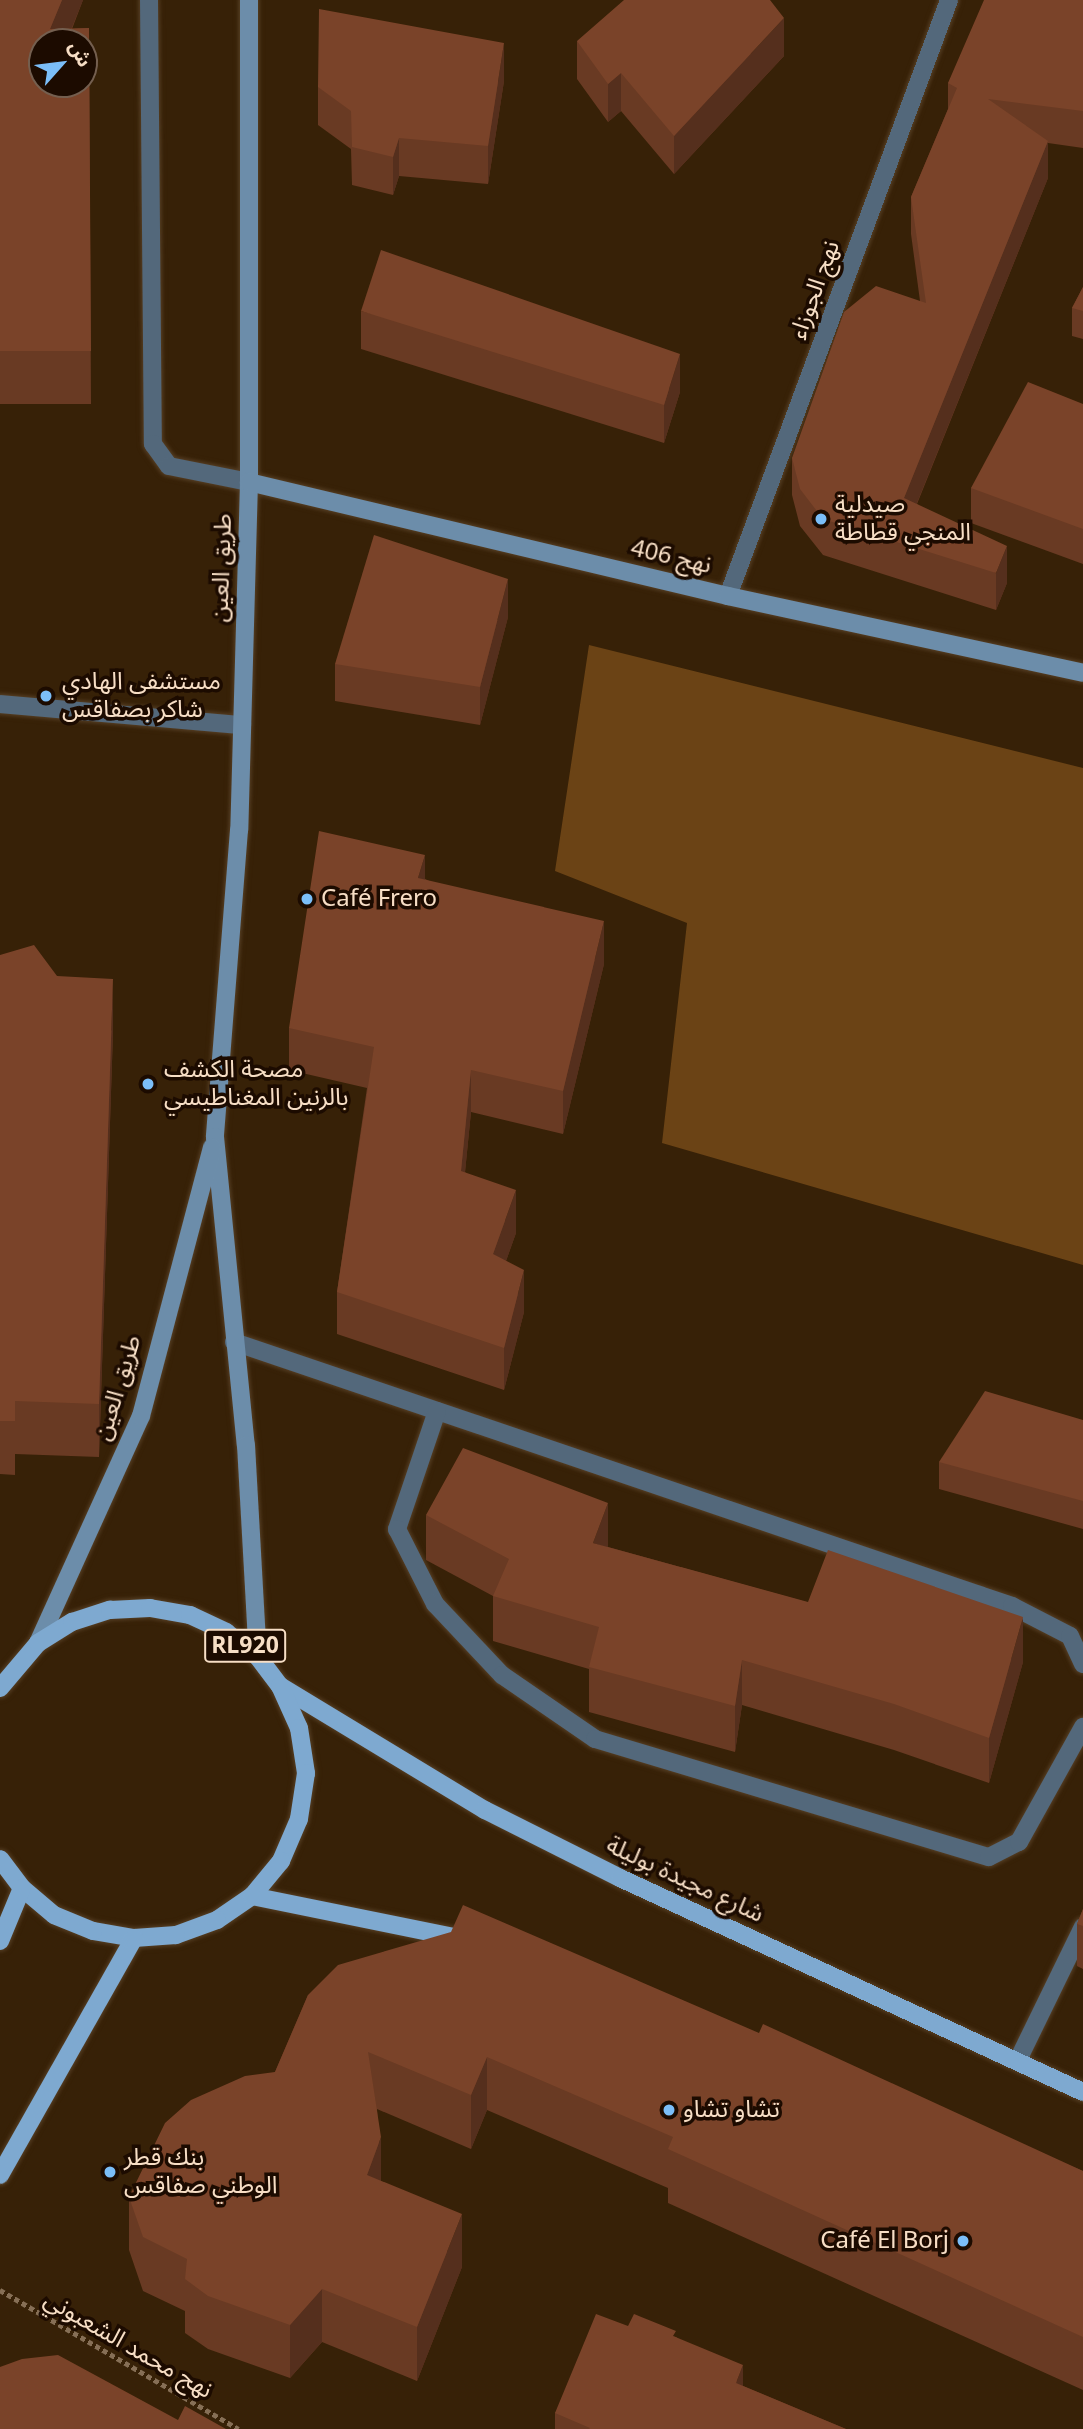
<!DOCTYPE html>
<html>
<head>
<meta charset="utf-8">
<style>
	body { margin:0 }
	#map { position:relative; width:1083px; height:2429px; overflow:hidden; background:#372107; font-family:Georgia,"Noto Sans Arabic",serif }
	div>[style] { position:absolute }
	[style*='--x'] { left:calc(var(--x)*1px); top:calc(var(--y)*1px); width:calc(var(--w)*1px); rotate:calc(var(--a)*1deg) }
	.green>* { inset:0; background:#6b4315 }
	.path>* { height:4.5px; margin-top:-2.25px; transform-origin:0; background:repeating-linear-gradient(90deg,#866f56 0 5px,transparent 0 8.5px) }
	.roads { filter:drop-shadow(0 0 2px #563f25) drop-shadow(0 0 2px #563f25) }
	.lane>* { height:18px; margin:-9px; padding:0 9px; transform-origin:9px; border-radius:9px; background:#53687b }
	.street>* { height:18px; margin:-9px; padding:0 9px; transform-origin:9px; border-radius:9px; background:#53687b }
	.secondary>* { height:18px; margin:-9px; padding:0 9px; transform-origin:9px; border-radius:9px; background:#6c8daa }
	.primary>* { height:18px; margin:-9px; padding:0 9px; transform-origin:9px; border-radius:9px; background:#7ea9d0 }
	.wall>* { inset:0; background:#693a23 }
	.shaded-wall>* { inset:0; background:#552f1d }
	.building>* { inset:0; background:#7a4329 }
	.dots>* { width:19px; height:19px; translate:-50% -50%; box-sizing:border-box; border:4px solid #1c0b00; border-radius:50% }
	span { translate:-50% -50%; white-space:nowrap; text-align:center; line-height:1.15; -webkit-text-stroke:7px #1c0b00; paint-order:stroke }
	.shield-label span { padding:2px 5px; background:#1c0b00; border:2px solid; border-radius:5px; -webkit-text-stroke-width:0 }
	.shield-label { font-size:23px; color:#f7dec5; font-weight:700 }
	.street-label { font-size:24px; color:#f7dec5 }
	.poi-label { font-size:24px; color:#f7dec5 }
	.left { translate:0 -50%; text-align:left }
	.right { translate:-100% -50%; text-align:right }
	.north { position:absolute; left:28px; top:28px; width:70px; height:70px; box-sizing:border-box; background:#1c0b00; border:2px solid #745f4f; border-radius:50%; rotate:62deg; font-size:19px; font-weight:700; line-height:28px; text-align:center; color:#f7dec5 }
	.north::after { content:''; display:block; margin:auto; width:24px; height:32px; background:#7bbef8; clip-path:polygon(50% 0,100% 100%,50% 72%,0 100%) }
</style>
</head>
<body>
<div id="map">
	<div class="green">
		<i style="clip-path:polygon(589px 645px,1083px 768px,1083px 1265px,662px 1143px,687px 923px,555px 871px)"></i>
	</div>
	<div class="path">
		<i style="--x:0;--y:2290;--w:276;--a:30.2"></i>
	</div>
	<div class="roads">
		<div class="lane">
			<i style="--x:149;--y:0;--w:444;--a:89.5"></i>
			<i style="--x:153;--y:444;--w:27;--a:54"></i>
			<i style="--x:169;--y:466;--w:82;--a:11.3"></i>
			<i style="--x:0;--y:704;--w:243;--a:5"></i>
			<i style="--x:234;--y:1342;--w:822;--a:18.74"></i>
			<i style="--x:1012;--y:1606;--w:65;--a:27.3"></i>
			<i style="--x:1070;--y:1636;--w:31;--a:65"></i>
			<i style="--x:437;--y:1411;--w:125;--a:108.7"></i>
			<i style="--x:397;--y:1529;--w:84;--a:63.1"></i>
			<i style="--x:435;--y:1604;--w:98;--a:46.7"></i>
			<i style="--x:502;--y:1675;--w:113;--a:34.5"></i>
			<i style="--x:595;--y:1739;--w:411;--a:16.7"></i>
			<i style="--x:989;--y:1857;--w:34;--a:-27"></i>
			<i style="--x:1019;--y:1842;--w:132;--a:-60.9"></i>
		</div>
		<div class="street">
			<i style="--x:728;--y:596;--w:636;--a:-69.65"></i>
			<i style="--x:1018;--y:2060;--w:148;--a:-64"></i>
		</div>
		<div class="secondary">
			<i style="--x:249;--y:0;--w:482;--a:90"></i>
			<i style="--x:249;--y:482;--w:348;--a:91.6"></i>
			<i style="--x:239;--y:830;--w:308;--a:94.5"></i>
			<i style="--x:215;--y:1137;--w:310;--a:84.3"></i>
			<i style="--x:246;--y:1445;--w:212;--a:86.8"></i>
			<i style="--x:249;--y:482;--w:492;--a:13.4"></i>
			<i style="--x:728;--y:596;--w:363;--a:12.2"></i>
			<i style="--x:38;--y:1643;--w:249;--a:-65.6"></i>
			<i style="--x:141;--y:1416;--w:278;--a:-75.2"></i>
		</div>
		<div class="primary">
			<i style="--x:280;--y:1686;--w:240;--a:31.2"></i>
			<i style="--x:485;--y:1810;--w:151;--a:26.7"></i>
			<i style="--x:620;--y:1878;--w:510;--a:24.81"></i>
			<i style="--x:0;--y:1688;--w:59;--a:-49.8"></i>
			<i style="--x:38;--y:1643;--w:40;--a:-32"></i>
			<i style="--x:72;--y:1622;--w:40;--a:-18"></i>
			<i style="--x:110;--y:1610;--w:40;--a:-2.9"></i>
			<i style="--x:150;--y:1608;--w:41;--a:9.9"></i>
			<i style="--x:190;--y:1615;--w:40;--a:25"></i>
			<i style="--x:226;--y:1632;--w:41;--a:38"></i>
			<i style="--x:258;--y:1657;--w:36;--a:53"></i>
			<i style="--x:280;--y:1686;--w:46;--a:65.7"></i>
			<i style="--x:299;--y:1728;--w:46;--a:81.2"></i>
			<i style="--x:306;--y:1773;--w:47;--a:98.7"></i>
			<i style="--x:299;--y:1819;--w:46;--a:113.2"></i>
			<i style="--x:281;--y:1861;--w:45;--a:129.6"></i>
			<i style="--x:252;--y:1896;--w:42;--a:145.6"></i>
			<i style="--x:217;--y:1920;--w:44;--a:159.9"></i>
			<i style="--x:176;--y:1935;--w:42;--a:175.9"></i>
			<i style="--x:134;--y:1938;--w:42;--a:-170.3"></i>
			<i style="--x:93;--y:1931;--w:42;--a:-157.7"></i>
			<i style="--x:54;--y:1915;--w:42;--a:-139.8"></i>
			<i style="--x:22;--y:1888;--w:36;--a:-127"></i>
			<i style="--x:252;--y:1896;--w:220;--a:11.5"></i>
			<i style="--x:0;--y:1941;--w:57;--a:-67.5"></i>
			<i style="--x:0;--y:2175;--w:272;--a:-60.5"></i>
		</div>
	</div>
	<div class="wall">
		<i style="clip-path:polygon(0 0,83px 0,72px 29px,89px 28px,91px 404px,0 404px)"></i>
		<i style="clip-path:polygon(1083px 0,1083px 148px,1048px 143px,1048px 178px,917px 504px,1007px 583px,996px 610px,823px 555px,800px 526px,792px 495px,792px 458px,920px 301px,911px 234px,911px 197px,948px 109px,948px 83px)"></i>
		<i style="clip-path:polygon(577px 41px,784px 56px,674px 174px,621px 111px,608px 122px,577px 79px)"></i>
		<i style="clip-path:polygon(504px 81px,488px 184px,399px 176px,393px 195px,352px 185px,351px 149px,318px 125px,318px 87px)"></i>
		<i style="clip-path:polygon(1083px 287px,1083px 339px,1072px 336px,1072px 308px)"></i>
		<i style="clip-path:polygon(361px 311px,680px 392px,664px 443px,361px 349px)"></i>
		<i style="clip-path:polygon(1083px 404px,1083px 564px,971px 523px,971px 488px)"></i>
		<i style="clip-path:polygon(508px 617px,480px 725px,335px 701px,335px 664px)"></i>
		<i style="clip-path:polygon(425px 879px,604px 964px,563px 1134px,471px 1112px,465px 1172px,516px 1233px,506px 1261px,524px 1312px,504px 1390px,337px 1334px,337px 1292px,367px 1088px,289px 1070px,289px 1028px)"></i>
		<i style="clip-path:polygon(0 955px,57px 976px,113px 1032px,99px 1457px,15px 1454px,15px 1475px,0 1474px)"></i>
		<i style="clip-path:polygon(1083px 1420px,1083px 1529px,939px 1489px,939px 1462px)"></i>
		<i style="clip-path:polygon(426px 1515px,608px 1547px,1023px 1662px,989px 1783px,894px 1750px,742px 1705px,735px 1752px,589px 1712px,589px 1669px,493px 1641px,493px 1596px,426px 1560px)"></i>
		<i style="clip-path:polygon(1083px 1909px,1083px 1969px,1077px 1966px,1077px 1924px)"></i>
		<i style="clip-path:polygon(308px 1995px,759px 2033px,1083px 2171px,1083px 2390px,668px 2203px,668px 2188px,487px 2110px,471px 2149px,377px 2109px,381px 2181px,462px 2267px,417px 2381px,322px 2342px,290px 2378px,208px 2349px,185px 2333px,185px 2311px,143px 2291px,129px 2250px,129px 2197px,275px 2072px)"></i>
		<i style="clip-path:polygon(628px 2326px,676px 2337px,743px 2386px,846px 2429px,555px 2429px,555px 2413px)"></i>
	</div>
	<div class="shaded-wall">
		<i style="clip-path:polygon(62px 0,83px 0,66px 42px,50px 29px)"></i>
		<i style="clip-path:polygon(784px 18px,784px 56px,674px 174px,674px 136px)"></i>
		<i style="clip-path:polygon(504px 43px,504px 81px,488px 184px,488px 146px)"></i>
		<i style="clip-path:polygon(621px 73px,621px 111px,608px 122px,608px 84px)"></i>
		<i style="clip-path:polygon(399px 138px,399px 176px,393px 195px,393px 157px)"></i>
		<i style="clip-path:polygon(1048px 141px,1048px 178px,904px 535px,904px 498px)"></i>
		<i style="clip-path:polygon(680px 354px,680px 392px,664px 443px,664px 405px)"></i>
		<i style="clip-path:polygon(1007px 546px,1007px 583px,996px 610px,996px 573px)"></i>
		<i style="clip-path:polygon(508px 579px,508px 617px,480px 725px,480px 687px)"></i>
		<i style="clip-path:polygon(425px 855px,425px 898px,418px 878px)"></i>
		<i style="clip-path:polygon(604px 921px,604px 964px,563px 1134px,563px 1091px)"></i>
		<i style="clip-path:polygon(113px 979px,113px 1032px,99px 1457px,99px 1404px)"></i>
		<i style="clip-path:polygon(471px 1070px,471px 1112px,461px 1213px,461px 1171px)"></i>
		<i style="clip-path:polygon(516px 1190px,516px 1233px,493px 1297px,493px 1254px)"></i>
		<i style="clip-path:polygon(524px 1270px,524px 1312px,504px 1390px,504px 1348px)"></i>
		<i style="clip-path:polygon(608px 1503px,608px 1548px,593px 1543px)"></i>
		<i style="clip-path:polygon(1023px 1617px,1023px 1662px,989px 1783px,989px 1738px)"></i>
		<i style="clip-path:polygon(742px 1660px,742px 1705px,735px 1752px,735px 1706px)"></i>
		<i style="clip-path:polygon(487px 2057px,487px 2110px,471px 2149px,471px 2095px)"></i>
		<i style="clip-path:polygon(381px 2137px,381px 2190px,367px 2175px)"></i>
		<i style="clip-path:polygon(462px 2214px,462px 2267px,417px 2381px,417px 2327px)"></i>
		<i style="clip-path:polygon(322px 2289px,322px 2342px,290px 2378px,290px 2325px)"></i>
		<i style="clip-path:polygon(743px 2365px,743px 2419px,736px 2383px)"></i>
	</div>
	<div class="building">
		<i style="clip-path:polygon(evenodd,0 0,62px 0,50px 29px,89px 28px,91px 351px,0 351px,0 0,42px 42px,84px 42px,84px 84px,42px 84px,42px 42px)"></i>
		<i style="clip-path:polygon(624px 0,770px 0,784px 18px,674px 136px,621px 73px,608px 84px,577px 41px)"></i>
		<i style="clip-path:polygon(984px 0,1083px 0,1083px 111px,988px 99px,1048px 141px,904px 498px,1007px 546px,996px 573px,823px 519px,800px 489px,792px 458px,844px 312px,876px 286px,926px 303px,911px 197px,957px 88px,948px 83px)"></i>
		<i style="clip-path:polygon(319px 9px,504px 43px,488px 146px,399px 138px,393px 157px,352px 147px,351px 111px,318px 87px)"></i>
		<i style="clip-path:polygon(381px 250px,680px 354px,664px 405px,361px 311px)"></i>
		<i style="clip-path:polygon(1083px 287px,1083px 311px,1072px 308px)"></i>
		<i style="clip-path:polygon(1028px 382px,1083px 404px,1083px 529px,971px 488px)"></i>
		<i style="clip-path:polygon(374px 535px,508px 579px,480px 687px,335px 664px)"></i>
		<i style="clip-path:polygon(319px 831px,425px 855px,418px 878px,604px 921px,563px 1091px,471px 1070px,461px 1171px,516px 1190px,493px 1254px,524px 1270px,504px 1348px,337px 1292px,374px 1047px,289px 1028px)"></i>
		<i style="clip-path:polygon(34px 945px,57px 976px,113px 979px,99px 1404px,15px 1401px,15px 1421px,0 1421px,0 955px)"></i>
		<i style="clip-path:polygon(985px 1391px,1083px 1420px,1083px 1501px,939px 1462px)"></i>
		<i style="clip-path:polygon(463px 1448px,608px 1503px,593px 1543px,808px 1602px,828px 1550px,1023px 1617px,989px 1738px,894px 1704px,742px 1660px,735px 1706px,589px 1667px,599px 1627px,493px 1596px,509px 1559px,426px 1515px)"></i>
		<i style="clip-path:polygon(463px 1905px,759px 2033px,763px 2024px,1083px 2171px,1083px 2337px,668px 2149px,673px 2137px,487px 2057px,471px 2095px,368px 2052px,381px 2137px,367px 2175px,462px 2214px,417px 2327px,322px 2289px,290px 2325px,208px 2296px,185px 2279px,187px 2259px,143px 2237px,129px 2197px,165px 2123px,191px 2100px,245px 2076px,275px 2072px,308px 1995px,338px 1965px,451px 1932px)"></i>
		<i style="clip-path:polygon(1083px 1909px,1083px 1926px,1077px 1924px)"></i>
		<i style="clip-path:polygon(596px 2314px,628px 2326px,634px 2314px,676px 2331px,673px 2336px,743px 2365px,736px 2383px,846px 2429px,589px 2429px,590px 2428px,555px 2413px)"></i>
		<i style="clip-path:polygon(58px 2355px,178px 2420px,185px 2406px,226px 2429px,0 2429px,0 2367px,22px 2359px)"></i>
	</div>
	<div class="dots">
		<i style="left:821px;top:519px;background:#7bbef8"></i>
		<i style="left:46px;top:696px;background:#7bbef8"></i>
		<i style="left:307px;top:899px;background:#7bbef8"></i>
		<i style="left:148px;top:1084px;background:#7bbef8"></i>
		<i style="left:669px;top:2110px;background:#7bbef8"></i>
		<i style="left:110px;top:2172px;background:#7bbef8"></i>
		<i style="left:963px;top:2241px;background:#7bbef8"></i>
	</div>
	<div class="shield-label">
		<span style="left:245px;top:1646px">RL920</span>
	</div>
	<div class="street-label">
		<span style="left:815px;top:290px;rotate:-70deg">نهج الجوزاء</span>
		<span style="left:671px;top:557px;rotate:13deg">نهج 406</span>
		<span style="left:222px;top:568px;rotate:-88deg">طريق العين</span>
		<span style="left:118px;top:1388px;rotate:-73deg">طريق العين</span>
		<span style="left:685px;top:1880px;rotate:25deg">شارع مجيدة بوليلة</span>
		<span style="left:128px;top:2345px;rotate:30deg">نهج محمد الشعبوني</span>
	</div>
	<div class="poi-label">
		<span class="left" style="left:835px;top:519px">صيدلية<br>المنجي قطاطة</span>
		<span class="left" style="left:62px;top:696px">مستشفى الهادي<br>شاكر بصفاقس</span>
		<span class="left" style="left:321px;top:899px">Café Frero</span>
		<span class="left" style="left:164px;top:1084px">مصحة الكشف<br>بالرنين المغناطيسي</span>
		<span class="left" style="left:683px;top:2110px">تشاو تشاو</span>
		<span class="left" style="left:124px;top:2172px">بنك قطر<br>الوطني صفاقس</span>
		<span class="right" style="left:949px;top:2241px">Café El Borj</span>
	</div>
	<div class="north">ش</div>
</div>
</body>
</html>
